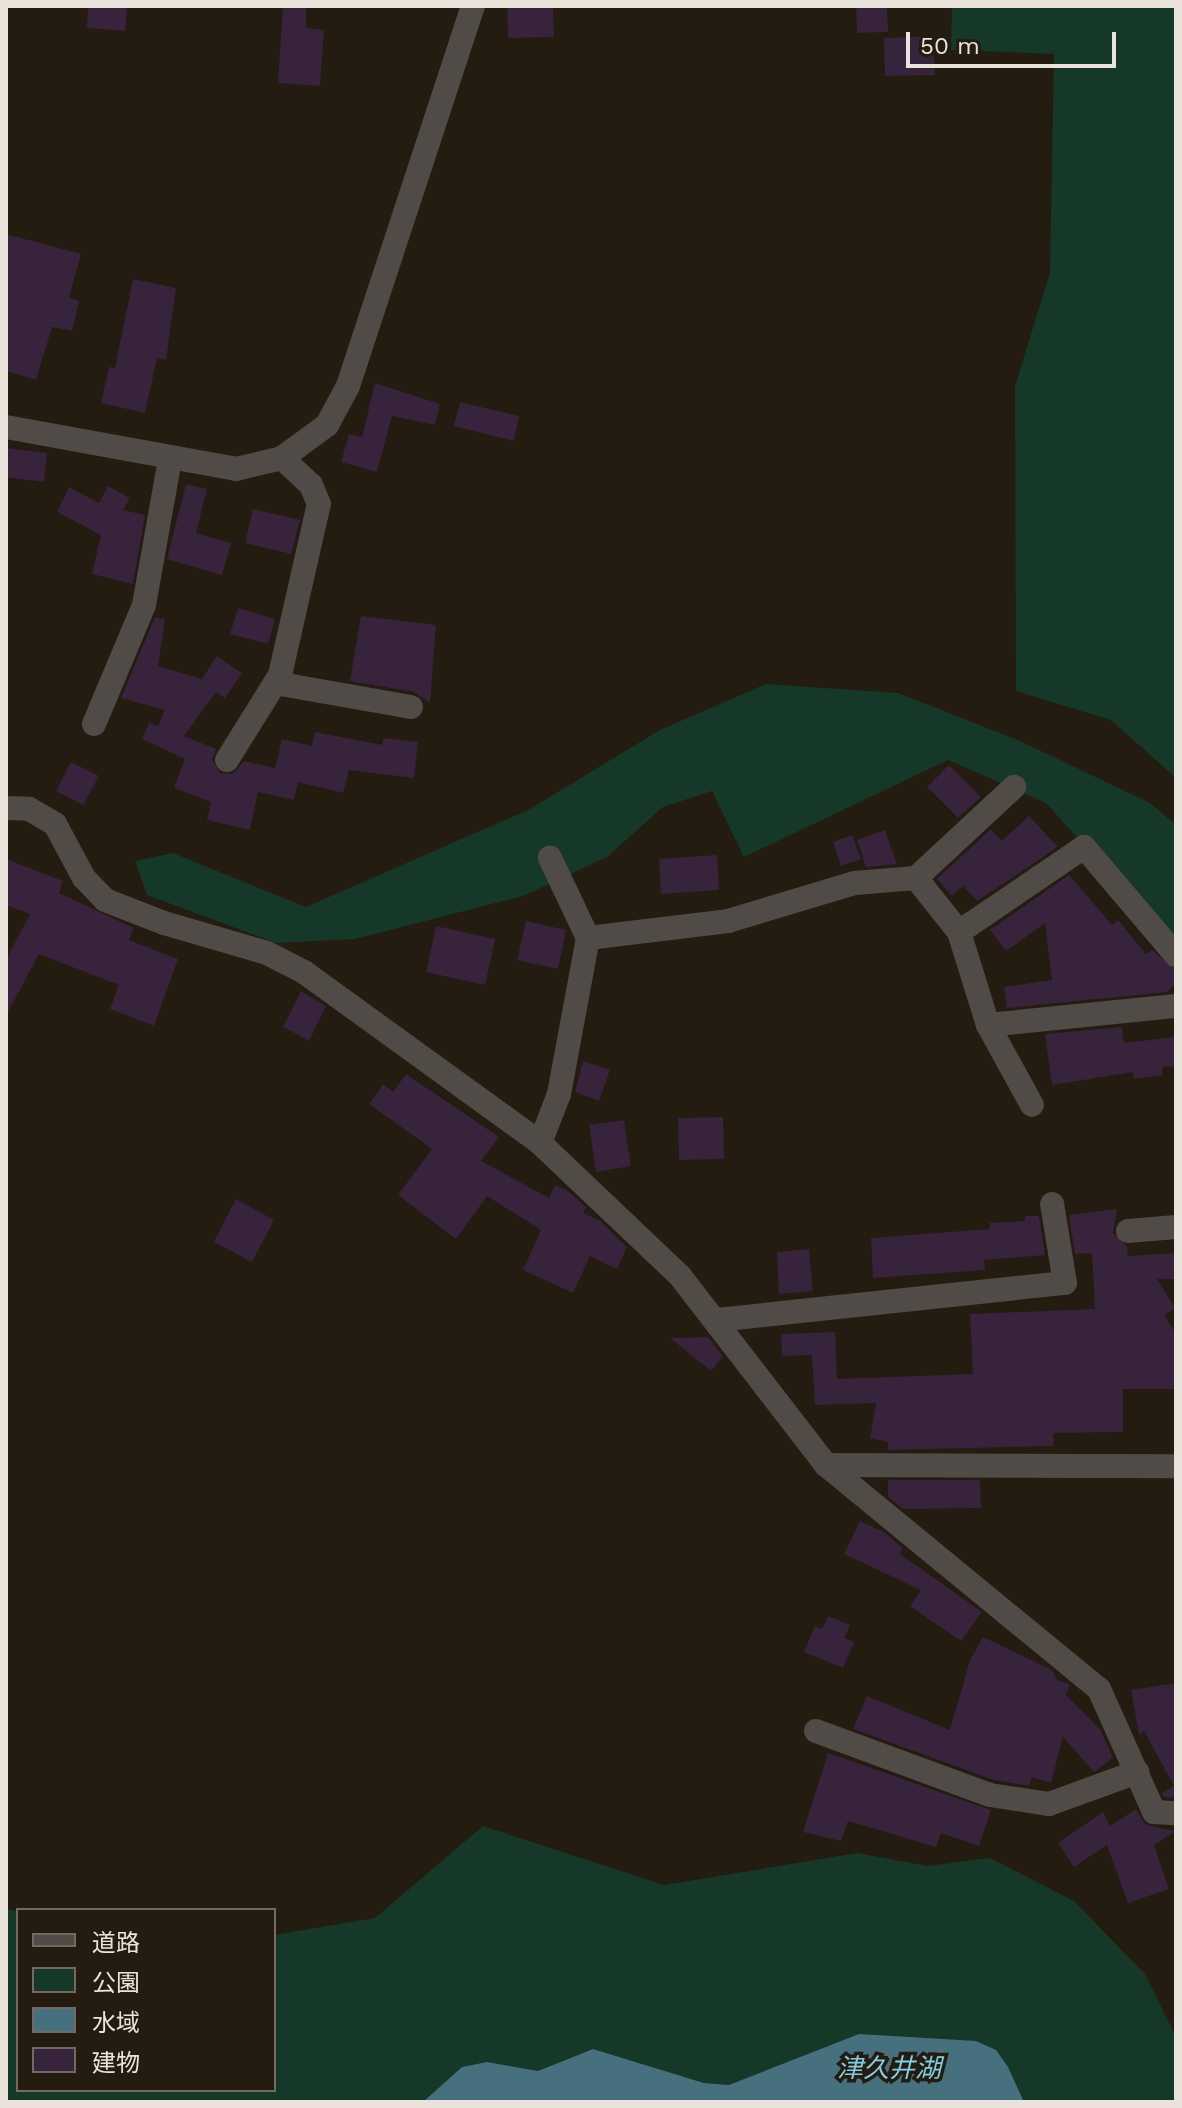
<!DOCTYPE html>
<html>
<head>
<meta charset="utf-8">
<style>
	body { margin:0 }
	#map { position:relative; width:1182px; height:2108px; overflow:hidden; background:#241b11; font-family:"Work Sans","Noto Sans JP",sans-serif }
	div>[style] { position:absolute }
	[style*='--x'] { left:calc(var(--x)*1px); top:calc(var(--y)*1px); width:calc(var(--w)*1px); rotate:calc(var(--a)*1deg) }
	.green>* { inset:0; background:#163828 }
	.water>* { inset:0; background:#46707d }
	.building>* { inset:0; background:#37233b }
	.minor>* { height:24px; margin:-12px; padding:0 12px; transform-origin:12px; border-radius:12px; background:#504b46 }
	span { translate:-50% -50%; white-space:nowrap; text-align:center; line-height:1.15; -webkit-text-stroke:7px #241b11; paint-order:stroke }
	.water-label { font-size:26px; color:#82cde3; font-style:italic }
	.frame { position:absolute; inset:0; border:8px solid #e9e3dc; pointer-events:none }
	.legend { position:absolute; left:16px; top:1908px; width:260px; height:184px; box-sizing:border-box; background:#241b11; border:2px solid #736b62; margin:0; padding:10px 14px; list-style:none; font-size:24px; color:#e9e3dc }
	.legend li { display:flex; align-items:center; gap:16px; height:40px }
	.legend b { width:40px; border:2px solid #736b62 }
	.scale { position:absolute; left:906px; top:32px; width:210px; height:36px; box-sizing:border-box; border:4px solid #e9e3dc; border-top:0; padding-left:10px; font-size:24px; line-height:28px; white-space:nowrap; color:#e9e3dc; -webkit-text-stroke:6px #241b11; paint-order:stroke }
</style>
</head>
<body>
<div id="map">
	<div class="green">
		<i style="clip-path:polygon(952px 6px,1176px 6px,1176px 778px,1111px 720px,1016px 691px,1015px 386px,1050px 273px,1054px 54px,951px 50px)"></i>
		<i style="clip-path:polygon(766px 684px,898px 693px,1018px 740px,1150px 803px,1176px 825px,1176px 947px,1046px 803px,948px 760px,744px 857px,712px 791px,663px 807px,607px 857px,523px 896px,355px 939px,276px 943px,147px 895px,135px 861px,173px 853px,306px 907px,530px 809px,660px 730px)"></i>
		<i style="clip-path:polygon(483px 1826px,664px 1885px,857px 1853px,927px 1866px,990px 1858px,1074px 1901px,1145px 1974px,1176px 2037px,1176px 2102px,1024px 2102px,996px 2050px,860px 2034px,729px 2085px,704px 2083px,593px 2049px,538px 2071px,487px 2062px,462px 2067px,423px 2102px,6px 2102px,6px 1908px,18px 1912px,18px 2090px,274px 2090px,274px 1935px,375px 1918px)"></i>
	</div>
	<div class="water">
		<i style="clip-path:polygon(859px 2034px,976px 2041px,996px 2050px,1008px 2067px,1024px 2102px,423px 2102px,462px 2067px,487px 2062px,538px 2071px,593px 2049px,704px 2083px,729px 2085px)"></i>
	</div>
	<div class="building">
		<i style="clip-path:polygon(88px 6px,127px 6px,125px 31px,87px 28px)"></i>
		<i style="clip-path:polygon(283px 6px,306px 6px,306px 28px,324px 30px,320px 86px,278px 83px)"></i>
		<i style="clip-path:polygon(507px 6px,553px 6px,554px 37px,508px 38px)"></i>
		<i style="clip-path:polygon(856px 7px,887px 7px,888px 32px,857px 33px)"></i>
		<i style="clip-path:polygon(933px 36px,935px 75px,885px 76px,884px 38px)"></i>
		<i style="clip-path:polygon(6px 234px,81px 254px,69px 298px,79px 301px,72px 331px,52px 327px,36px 380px,6px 371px)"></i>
		<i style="clip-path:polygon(133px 279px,176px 288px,166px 360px,157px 358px,145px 413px,101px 403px,109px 367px,115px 368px)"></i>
		<i style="clip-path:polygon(375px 383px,440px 404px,435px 425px,392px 416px,377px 472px,341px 462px,349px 434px,362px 437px)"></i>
		<i style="clip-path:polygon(460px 402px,519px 416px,514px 441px,454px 426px)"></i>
		<i style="clip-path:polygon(6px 448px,47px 453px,44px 482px,6px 477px)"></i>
		<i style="clip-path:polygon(186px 484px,207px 489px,196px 533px,231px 543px,222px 575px,167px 559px)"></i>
		<i style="clip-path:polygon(108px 486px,130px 498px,123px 510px,145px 515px,133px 584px,92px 574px,101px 535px,57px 512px,69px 487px,99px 503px)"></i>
		<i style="clip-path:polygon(253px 509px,300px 520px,291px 554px,245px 543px)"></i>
		<i style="clip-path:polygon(238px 608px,275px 619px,268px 644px,230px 634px)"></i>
		<i style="clip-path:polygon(361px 616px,436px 625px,430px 703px,414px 692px,350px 681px)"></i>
		<i style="clip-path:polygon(155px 617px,165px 619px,158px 666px,202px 679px,217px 656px,242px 673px,225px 698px,216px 692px,184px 736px,216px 749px,212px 760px,220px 773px,233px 774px,244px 761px,275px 768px,282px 739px,312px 746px,315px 732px,383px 745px,383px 738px,418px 742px,414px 778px,349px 770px,343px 793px,298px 782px,294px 800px,258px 792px,250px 830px,207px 820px,211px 802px,174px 788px,185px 759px,142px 739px,149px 723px,158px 726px,165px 710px,121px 698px)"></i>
		<i style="clip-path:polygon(71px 762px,99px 776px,83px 805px,56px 791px)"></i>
		<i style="clip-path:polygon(949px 765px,981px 797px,958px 818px,927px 787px)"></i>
		<i style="clip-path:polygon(1029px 816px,1057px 846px,1052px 851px,977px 901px,963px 886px,952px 896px,937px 879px,991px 829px,1002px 841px)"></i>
		<i style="clip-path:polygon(885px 830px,897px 864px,866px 867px,857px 840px)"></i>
		<i style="clip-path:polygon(852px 835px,861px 859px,841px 866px,833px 842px)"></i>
		<i style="clip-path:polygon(717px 855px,719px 890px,661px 894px,659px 859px)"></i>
		<i style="clip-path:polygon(6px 859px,63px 881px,59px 893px,134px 928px,129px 940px,178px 959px,154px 1026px,110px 1009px,119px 985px,39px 954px,6px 1016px,6px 960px,30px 914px,6px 905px)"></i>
		<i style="clip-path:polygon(1069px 875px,1112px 925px,1118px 920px,1146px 954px,1152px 950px,1176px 970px,1176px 984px,1167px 992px,1007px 1008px,1004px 987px,1052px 980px,1045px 923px,1006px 951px,990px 930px)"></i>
		<i style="clip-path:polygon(526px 921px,566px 930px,558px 969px,517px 960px)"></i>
		<i style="clip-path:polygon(436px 926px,495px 939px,485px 985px,426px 972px)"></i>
		<i style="clip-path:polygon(301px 991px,326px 1006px,309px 1041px,283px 1027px)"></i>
		<i style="clip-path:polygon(1122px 1027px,1124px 1043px,1176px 1037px,1176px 1066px,1162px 1067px,1163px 1075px,1134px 1079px,1133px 1072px,1052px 1085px,1045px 1034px)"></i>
		<i style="clip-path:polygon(583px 1061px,610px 1070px,599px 1101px,575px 1092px)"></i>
		<i style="clip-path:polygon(406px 1074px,499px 1137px,481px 1161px,549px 1198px,555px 1185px,568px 1191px,586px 1207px,583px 1213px,599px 1220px,627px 1247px,617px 1269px,590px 1256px,573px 1293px,523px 1270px,541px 1230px,487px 1196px,456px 1239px,398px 1195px,432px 1149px,369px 1104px,383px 1084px,393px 1092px)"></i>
		<i style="clip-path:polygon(723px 1117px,724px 1159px,679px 1160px,678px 1118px)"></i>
		<i style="clip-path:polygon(624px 1120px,631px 1166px,596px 1172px,589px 1125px)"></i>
		<i style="clip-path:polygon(236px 1199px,274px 1220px,252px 1262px,214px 1242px)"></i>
		<i style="clip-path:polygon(1117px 1209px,1113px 1233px,1127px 1246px,1128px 1256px,1176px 1253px,1176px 1279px,1157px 1279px,1175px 1308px,1164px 1315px,1176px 1334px,1176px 1389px,1123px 1389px,1123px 1432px,1053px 1433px,1054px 1446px,888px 1450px,888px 1442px,870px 1438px,876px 1403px,815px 1405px,812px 1355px,782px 1356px,781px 1334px,835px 1332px,837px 1379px,973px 1374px,970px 1314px,1095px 1309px,1092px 1253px,1075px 1254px,1069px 1215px)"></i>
		<i style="clip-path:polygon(1025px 1216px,1039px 1216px,1045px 1255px,984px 1260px,985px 1270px,873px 1278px,871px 1238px,990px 1229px,989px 1223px,1025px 1221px)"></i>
		<i style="clip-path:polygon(809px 1249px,813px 1291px,779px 1294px,777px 1252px)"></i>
		<i style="clip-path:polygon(708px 1337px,723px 1356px,711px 1371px,670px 1338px)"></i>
		<i style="clip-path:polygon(888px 1480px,980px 1480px,981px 1508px,903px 1509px,888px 1497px)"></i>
		<i style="clip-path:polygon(860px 1521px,884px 1532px,903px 1548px,900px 1554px,982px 1612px,961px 1641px,910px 1606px,921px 1590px,844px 1554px)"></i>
		<i style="clip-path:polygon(828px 1616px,850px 1625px,844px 1638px,854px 1642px,843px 1668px,804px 1652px,815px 1626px,822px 1629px)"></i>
		<i style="clip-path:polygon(983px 1637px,1052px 1670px,1056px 1679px,1070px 1685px,1066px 1695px,1100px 1729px,1113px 1758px,1094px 1772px,1063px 1737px,1051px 1783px,1032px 1777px,1029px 1786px,994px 1780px,853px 1729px,867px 1696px,950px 1730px,970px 1660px)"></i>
		<i style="clip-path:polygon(1176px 1683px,1176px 1798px,1164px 1797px,1162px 1793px,1174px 1786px,1144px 1731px,1139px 1735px,1131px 1690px)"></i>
		<i style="clip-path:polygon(828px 1753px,991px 1810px,979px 1846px,941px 1833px,936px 1847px,848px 1821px,841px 1841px,803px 1832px)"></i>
		<i style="clip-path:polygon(1136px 1809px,1146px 1825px,1176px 1831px,1154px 1845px,1169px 1889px,1128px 1903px,1107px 1845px,1074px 1867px,1058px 1843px,1103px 1812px,1110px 1826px)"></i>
	</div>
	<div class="minor">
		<i style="--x:6;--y:427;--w:234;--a:10.3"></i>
		<i style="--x:236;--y:469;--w:47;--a:-13.4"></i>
		<i style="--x:282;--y:458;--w:56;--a:-36.3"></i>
		<i style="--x:327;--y:425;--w:44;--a:-61.7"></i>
		<i style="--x:348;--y:386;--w:400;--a:-71.8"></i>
		<i style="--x:275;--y:683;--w:138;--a:10"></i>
		<i style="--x:94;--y:724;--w:129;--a:-67.2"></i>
		<i style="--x:144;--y:605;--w:148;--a:-79.9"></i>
		<i style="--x:227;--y:760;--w:100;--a:-58.1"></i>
		<i style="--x:280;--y:675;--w:175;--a:-77.2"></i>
		<i style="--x:319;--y:504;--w:21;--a:-113"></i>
		<i style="--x:311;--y:485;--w:40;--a:-137"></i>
		<i style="--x:6;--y:808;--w:23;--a:2"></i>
		<i style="--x:29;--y:809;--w:30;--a:30"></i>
		<i style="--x:55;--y:824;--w:61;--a:61.8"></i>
		<i style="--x:84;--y:878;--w:30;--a:46"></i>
		<i style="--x:105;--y:900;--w:63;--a:21.3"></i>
		<i style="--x:164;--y:923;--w:107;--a:16.2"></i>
		<i style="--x:267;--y:953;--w:42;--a:27.2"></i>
		<i style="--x:304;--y:972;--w:291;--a:35.9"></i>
		<i style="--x:540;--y:1143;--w:193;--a:43.5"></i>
		<i style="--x:680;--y:1276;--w:239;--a:52.3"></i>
		<i style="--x:826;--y:1465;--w:353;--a:39.4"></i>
		<i style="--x:1099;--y:1689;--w:135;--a:65.9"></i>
		<i style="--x:1154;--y:1812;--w:22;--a:3"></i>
		<i style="--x:916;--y:878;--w:69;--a:51.5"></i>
		<i style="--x:959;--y:932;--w:97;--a:72.7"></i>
		<i style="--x:988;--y:1025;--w:91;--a:61.2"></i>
		<i style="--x:959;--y:932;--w:151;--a:-34.2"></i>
		<i style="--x:1084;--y:847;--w:142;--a:49.6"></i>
		<i style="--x:588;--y:938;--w:141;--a:-6.9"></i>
		<i style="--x:728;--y:921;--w:133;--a:-16.7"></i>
		<i style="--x:855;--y:883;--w:61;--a:-4.7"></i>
		<i style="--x:916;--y:878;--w:134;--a:-42.9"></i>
		<i style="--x:988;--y:1025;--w:189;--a:-5.8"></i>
		<i style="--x:540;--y:1143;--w:53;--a:-68.8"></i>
		<i style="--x:559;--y:1094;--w:159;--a:-79.5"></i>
		<i style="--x:588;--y:938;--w:89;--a:-115.4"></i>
		<i style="--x:1128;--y:1231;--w:48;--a:-4.8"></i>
		<i style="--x:717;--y:1320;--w:350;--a:-6.1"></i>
		<i style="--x:1065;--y:1283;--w:80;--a:-99.3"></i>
		<i style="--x:826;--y:1465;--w:350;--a:0.2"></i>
		<i style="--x:816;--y:1731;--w:185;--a:20.2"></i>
		<i style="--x:990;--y:1795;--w:60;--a:8.7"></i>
		<i style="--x:1049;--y:1804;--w:94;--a:-20"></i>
	</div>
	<div class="water-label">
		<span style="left:889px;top:2069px">津久井湖</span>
	</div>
	<div class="frame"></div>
	<ul class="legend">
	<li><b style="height:10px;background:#504b46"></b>道路</li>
	<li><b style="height:22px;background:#163828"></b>公園</li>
	<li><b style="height:22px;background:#46707d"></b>水域</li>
	<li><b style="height:22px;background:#37233b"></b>建物</li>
	</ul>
	<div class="scale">50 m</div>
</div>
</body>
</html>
